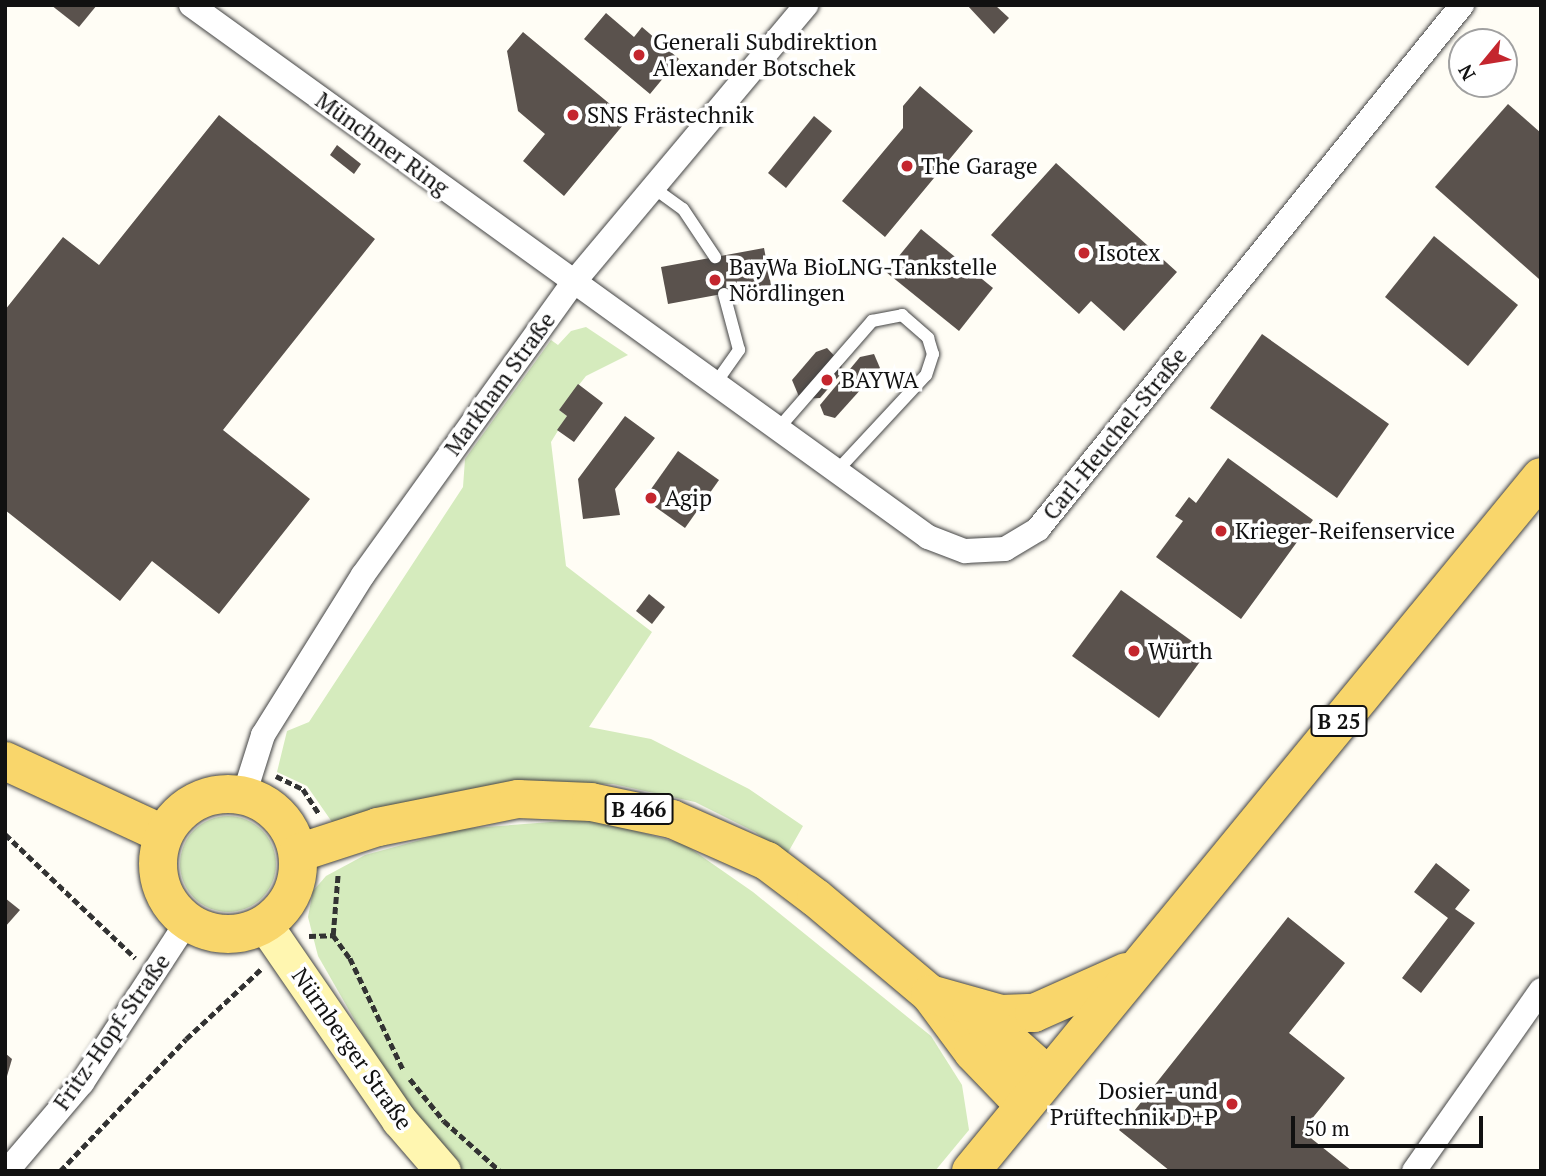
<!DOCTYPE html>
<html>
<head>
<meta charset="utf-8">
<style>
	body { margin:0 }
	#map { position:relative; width:1546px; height:1176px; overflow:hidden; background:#fffdf5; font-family:"PT Serif",serif }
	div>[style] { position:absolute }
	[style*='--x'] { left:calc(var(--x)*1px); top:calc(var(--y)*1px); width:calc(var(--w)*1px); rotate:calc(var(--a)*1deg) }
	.green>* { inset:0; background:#d5ebbd }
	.round { border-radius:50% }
	.building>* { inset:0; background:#5a524d }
	.path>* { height:4.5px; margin-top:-2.25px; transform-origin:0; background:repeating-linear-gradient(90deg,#333 0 7px,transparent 0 10.5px) }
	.roads { filter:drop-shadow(0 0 2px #444) drop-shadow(0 0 2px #444) }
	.service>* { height:12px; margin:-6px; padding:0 6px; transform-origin:6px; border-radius:6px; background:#fff }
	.minor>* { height:24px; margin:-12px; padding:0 12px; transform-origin:12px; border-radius:12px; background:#fff }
	.secondary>* { height:35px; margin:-17.5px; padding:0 17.5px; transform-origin:17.5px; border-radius:17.5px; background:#fff6b0 }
	.primary>* { height:38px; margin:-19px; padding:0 19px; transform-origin:19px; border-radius:19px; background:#f9d66b }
	.primary>.ring { margin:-19px; padding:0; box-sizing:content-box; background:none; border:38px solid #f9d66b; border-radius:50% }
	.dots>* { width:19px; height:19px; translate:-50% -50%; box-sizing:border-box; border:4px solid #fff; border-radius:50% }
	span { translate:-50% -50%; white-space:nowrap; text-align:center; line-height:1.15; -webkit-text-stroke:7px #fff; paint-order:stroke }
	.shield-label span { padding:2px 5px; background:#fff; border:2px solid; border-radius:5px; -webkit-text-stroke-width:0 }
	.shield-label { font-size:21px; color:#111; font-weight:700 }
	.poi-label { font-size:23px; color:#111 }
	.left { translate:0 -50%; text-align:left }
	.right { translate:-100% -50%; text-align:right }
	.street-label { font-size:23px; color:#111 }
	.frame { position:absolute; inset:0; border:7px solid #111; pointer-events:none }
	.north { position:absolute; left:1448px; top:28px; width:70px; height:70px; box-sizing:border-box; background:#fff; border:2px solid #a0a0a0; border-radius:50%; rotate:240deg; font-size:19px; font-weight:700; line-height:28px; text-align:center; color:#111 }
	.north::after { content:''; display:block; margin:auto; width:24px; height:32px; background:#c4262e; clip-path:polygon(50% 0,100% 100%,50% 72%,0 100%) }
	.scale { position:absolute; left:1291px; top:1116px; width:192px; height:32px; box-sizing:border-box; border:4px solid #111; border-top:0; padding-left:9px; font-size:21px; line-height:24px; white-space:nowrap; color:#111; -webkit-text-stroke:5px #fff; paint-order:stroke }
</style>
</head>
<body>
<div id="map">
	<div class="green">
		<i style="clip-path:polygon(586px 327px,628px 355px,586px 376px,559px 410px,567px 416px,551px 442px,566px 566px,652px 632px,589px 727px,651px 739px,749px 789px,803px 826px,786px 856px,755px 832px,695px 802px,613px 784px,522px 785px,332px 822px,307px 786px,277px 772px,287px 731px,309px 722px,463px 487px,465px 459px,551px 340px,558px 345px,571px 331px)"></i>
		<i class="round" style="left:180px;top:816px;width:96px;height:96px"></i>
		<i style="clip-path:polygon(590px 819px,684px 844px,753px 892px,931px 1036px,962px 1085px,969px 1130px,935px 1171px,458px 1171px,405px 1108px,318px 956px,308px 917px,313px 891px,326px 876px,365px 855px,461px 829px)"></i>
	</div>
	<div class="building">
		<i style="clip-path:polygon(51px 5px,97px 5px,79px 27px)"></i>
		<i style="clip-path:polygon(967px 5px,995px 5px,1009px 18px,994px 34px)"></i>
		<i style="clip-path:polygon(606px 13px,634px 37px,642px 27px,679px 59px,650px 94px,584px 39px)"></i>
		<i style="clip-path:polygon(523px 32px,628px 119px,564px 196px,523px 161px,545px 134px,518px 111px,507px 51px)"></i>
		<i style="clip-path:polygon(920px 86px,973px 131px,885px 237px,842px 201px,903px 128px,903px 106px)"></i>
		<i style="clip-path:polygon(1508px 104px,1541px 133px,1539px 279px,1435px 187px)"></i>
		<i style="clip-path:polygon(219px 115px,375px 239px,223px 430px,310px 499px,219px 614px,152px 561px,120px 601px,5px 510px,5px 310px,63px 237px,99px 265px)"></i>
		<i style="clip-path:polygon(814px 116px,832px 131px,786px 188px,768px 173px)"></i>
		<i style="clip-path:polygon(337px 145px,361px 164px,354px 174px,330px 155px)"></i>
		<i style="clip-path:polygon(1056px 163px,1177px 272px,1124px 331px,1091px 301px,1079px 314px,991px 235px)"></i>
		<i style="clip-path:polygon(921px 229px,993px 288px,959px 331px,886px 272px)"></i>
		<i style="clip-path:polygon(1434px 236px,1518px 305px,1468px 366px,1385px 297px)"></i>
		<i style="clip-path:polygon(764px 248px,771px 285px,668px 304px,661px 267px)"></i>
		<i style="clip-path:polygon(1262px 334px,1389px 424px,1337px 498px,1210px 408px)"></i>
		<i style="clip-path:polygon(827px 348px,842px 364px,840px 375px,820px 398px,800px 399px,792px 380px,816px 352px)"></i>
		<i style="clip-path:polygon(874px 354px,880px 368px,835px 418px,824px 415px,820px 405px,860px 357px)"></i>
		<i style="clip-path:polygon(578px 384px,603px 403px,574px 442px,557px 430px,567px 416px,559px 410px)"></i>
		<i style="clip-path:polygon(625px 416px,655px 438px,615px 489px,620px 515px,583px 519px,578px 479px)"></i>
		<i style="clip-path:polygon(678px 451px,719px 480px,685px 528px,644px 499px)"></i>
		<i style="clip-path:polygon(1228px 458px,1313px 520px,1241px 619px,1156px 557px,1183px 521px,1175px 516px,1189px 497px,1196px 503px)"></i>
		<i style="clip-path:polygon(1121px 590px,1207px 652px,1159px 718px,1072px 656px)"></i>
		<i style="clip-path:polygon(649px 594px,665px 607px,652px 624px,636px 611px)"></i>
		<i style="clip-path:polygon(1436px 863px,1470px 890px,1455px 909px,1475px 923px,1421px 993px,1402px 978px,1448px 918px,1414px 892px)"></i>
		<i style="clip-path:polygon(5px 898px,20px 910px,5px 927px)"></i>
		<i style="clip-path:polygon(1288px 917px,1345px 963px,1289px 1033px,1345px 1078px,1302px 1131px,1352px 1171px,1170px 1171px,1119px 1130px)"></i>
		<i style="clip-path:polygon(5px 1053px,12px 1059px,5px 1083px)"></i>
	</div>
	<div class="path">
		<i style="--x:276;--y:776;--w:30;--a:26"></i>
		<i style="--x:303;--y:789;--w:31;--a:57"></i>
		<i style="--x:5;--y:834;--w:180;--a:43.6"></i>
		<i style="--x:333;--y:935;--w:62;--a:-85.4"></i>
		<i style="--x:309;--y:936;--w:24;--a:-2"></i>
		<i style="--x:333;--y:935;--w:29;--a:54"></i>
		<i style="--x:350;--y:958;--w:123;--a:64.5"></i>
		<i style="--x:410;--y:1079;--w:54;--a:51"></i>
		<i style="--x:444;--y:1121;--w:75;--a:41.8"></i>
		<i style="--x:60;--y:1171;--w:182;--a:-46.3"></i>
		<i style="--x:186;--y:1039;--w:103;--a:-43"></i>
	</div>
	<div class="roads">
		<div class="service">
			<i style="--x:651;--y:186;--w:39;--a:36"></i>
			<i style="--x:683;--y:209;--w:58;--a:56.3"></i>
			<i style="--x:715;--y:384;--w:42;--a:-54.8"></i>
			<i style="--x:739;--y:350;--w:58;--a:-105"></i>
			<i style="--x:777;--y:430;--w:145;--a:-48.9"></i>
			<i style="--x:872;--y:321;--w:31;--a:-11"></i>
			<i style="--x:902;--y:315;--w:35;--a:41"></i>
			<i style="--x:928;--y:338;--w:17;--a:73"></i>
			<i style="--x:933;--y:354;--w:22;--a:108"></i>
			<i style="--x:926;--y:375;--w:132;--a:132.9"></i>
		</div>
		<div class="minor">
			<i style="--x:191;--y:5;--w:909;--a:35.82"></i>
			<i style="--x:928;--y:537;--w:40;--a:21"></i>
			<i style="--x:965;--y:551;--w:40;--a:-2.9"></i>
			<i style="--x:1005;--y:549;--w:39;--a:-31"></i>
			<i style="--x:1038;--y:529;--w:674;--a:-51.02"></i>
			<i style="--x:244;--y:795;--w:63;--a:-72.4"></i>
			<i style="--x:263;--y:735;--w:189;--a:-58"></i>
			<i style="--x:363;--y:575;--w:360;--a:-54.3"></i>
			<i style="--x:573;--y:283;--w:363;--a:-50"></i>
			<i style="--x:7;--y:1171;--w:116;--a:-49.6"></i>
			<i style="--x:82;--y:1083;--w:192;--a:-56.9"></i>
			<i style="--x:1414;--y:1171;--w:221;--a:-54.9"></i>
		</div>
		<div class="secondary">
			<i style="--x:265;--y:925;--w:237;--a:55.5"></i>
			<i style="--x:399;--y:1120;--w:67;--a:49.2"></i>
		</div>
		<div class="primary">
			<i style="--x:5;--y:761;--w:174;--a:24.8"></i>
			<i class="ring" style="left:158px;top:794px;width:102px;height:102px"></i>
			<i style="--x:298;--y:853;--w:84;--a:-18"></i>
			<i style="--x:378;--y:827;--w:143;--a:-11.3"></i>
			<i style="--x:518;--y:799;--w:73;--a:2.4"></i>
			<i style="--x:591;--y:802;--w:83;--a:11.9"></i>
			<i style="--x:672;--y:819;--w:104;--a:23.9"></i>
			<i style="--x:767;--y:861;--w:61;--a:37.1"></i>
			<i style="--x:816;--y:898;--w:149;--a:40.1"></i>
			<i style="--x:930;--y:994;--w:72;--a:53.4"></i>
			<i style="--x:973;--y:1052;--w:74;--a:46.1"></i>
			<i style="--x:930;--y:994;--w:74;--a:15.7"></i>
			<i style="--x:1001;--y:1014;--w:33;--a:-2"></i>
			<i style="--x:1034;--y:1013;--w:101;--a:-24"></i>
			<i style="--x:971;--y:1007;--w:102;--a:41.8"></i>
			<i style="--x:971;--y:1171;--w:898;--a:-50.6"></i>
		</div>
	</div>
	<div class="dots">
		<i style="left:639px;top:55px;background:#c4262e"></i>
		<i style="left:573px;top:115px;background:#c4262e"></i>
		<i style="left:907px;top:166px;background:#c4262e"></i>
		<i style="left:1084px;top:253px;background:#c4262e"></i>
		<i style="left:715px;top:280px;background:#c4262e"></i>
		<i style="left:827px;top:380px;background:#c4262e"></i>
		<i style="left:651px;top:498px;background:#c4262e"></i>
		<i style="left:1221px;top:531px;background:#c4262e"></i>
		<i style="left:1134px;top:651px;background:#c4262e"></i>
		<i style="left:1232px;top:1104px;background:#c4262e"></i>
	</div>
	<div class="shield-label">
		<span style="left:1339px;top:721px">B 25</span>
		<span style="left:639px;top:809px">B 466</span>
	</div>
	<div class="poi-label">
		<span class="left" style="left:653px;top:55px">Generali Subdirektion<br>Alexander Botschek</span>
		<span class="left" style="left:587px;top:115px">SNS Frästechnik</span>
		<span class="left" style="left:921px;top:166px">The Garage</span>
		<span class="left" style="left:1098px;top:253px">Isotex</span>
		<span class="left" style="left:729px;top:280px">BayWa BioLNG-Tankstelle<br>Nördlingen</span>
		<span class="left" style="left:841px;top:380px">BAYWA</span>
		<span class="left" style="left:665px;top:498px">Agip</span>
		<span class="left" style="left:1235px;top:531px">Krieger-Reifenservice</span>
		<span class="left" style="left:1148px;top:651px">Würth</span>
		<span class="right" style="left:1218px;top:1104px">Dosier- und<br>Prüftechnik D+P</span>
	</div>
	<div class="street-label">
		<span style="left:382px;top:144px;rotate:36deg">Münchner Ring</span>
		<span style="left:500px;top:384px;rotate:-54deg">Markham Straße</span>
		<span style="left:1115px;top:434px;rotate:-51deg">Carl-Heuchel-Straße</span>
		<span style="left:112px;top:1032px;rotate:-55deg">Fritz-Hopf-Straße</span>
		<span style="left:352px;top:1049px;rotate:55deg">Nürnberger Straße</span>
	</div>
	<div class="frame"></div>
	<div class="north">N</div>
	<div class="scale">50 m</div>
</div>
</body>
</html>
